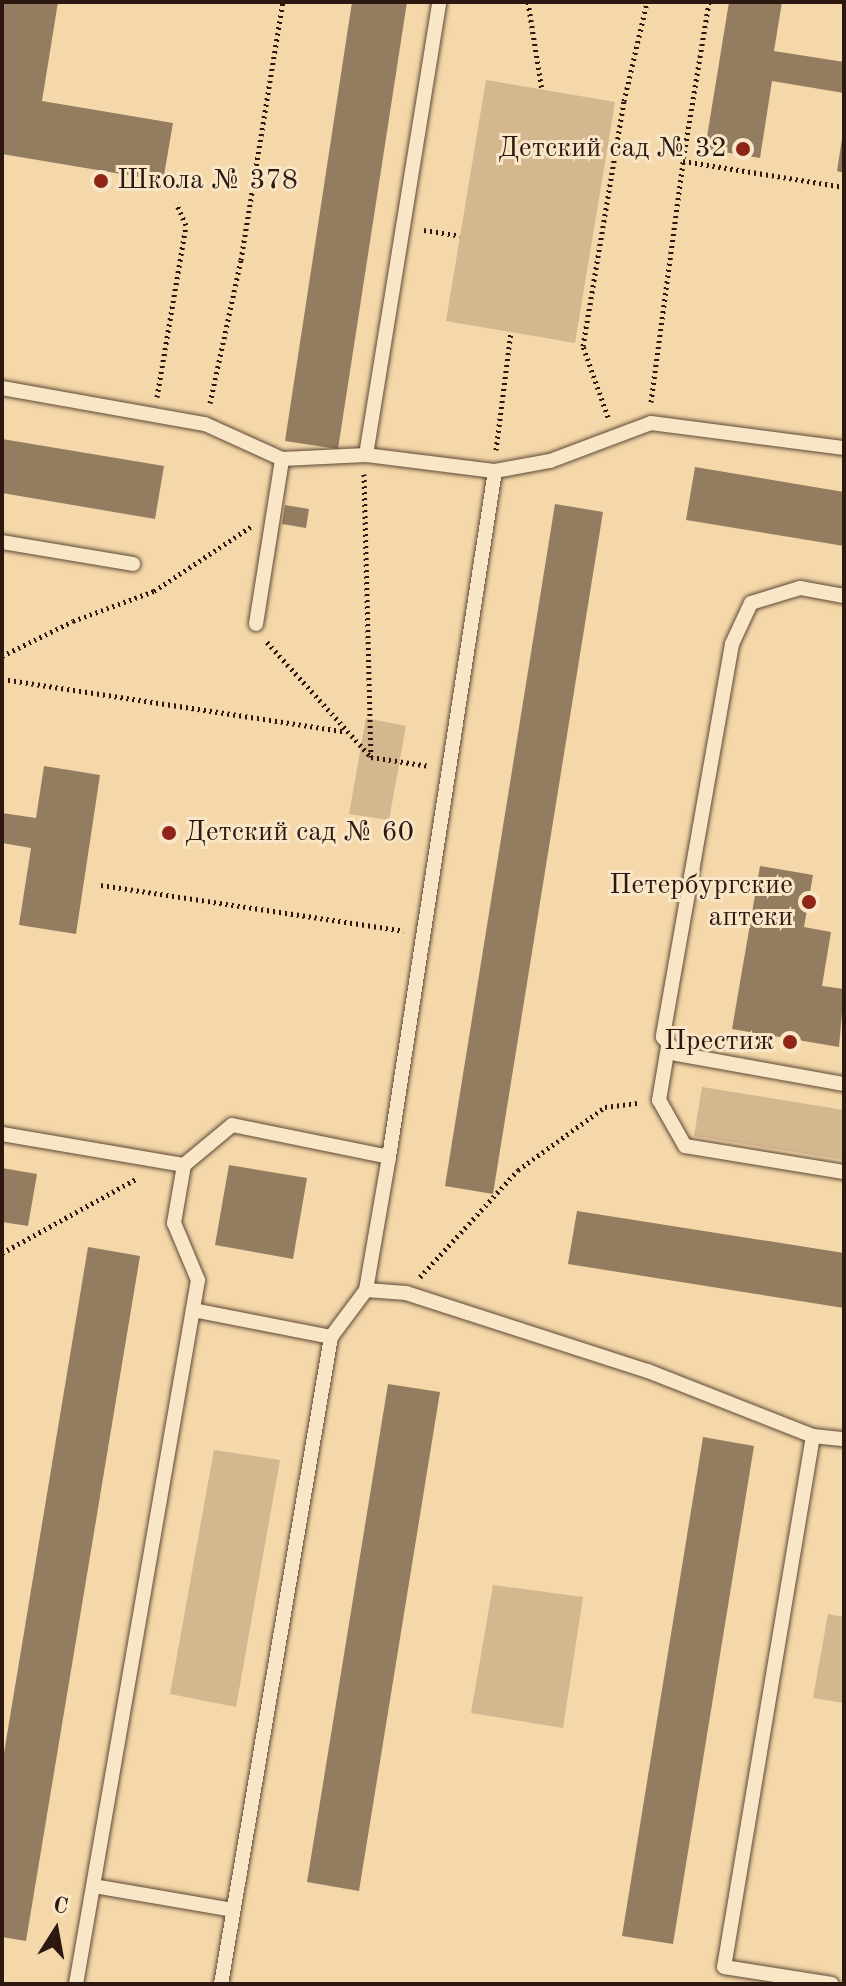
<!DOCTYPE html>
<html>
<head>
<meta charset="utf-8">
<style>
	body { margin:0 }
	#map { position:relative; width:846px; height:1986px; overflow:hidden; background:#f4d8a9; font-family:"Old Standard TT",serif }
	div>[style] { position:absolute }
	[style*='--x'] { left:calc(var(--x)*1px); top:calc(var(--y)*1px); width:calc(var(--w)*1px); rotate:calc(var(--a)*1deg) }
	.green>* { inset:0; background:#d2b78f }
	.building>* { inset:0; background:#947c60 }
	.path>* { height:5px; margin-top:-2.5px; transform-origin:0; background:repeating-linear-gradient(90deg,#2c1811 0 2px,transparent 0 6px) }
	.roads { filter:drop-shadow(0 0 2px #5e4837) drop-shadow(0 0 2px #5e4837) }
	.lane>* { height:14px; margin:-7px; padding:0 7px; transform-origin:7px; border-radius:7px; background:#f8e6c7 }
	.dots>* { width:22px; height:22px; translate:-50% -50%; box-sizing:border-box; border:4px solid #f8e6c7; border-radius:50% }
	span { translate:-50% -50%; white-space:nowrap; text-align:center; line-height:1.15; -webkit-text-stroke:6px #f8e6c7; paint-order:stroke }
	.poi-label { font-size:28px; color:#2c1811 }
	.right { translate:-100% -50%; text-align:right }
	.left { translate:0 -50%; text-align:left }
	.frame { position:absolute; inset:0; border:4px solid #2c1811; pointer-events:none }
	.north { position:absolute; left:16px; top:1890px; width:80px; height:80px; -webkit-text-stroke:6px #f8e6c7; paint-order:stroke; rotate:11deg; font-size:22px; font-weight:700; line-height:32px; text-align:center; color:#2c1811 }
	.north::after { content:''; display:block; margin:auto; width:28px; height:36px; background:#2c1811; clip-path:polygon(50% 0,100% 100%,50% 72%,0 100%) }
</style>
</head>
<body>
<div id="map">
	<div class="green">
		<i style="clip-path:polygon(486px 80px,615px 102px,575px 343px,446px 321px)"></i>
		<i style="clip-path:polygon(366px 718px,406px 726px,389px 820px,349px 814px)"></i>
		<i style="clip-path:polygon(702px 1087px,844px 1110px,844px 1160px,694px 1136px)"></i>
		<i style="clip-path:polygon(214px 1450px,280px 1460px,236px 1707px,170px 1694px)"></i>
		<i style="clip-path:polygon(493px 1585px,583px 1597px,563px 1728px,471px 1713px)"></i>
		<i style="clip-path:polygon(828px 1614px,844px 1617px,844px 1703px,813px 1698px)"></i>
	</div>
	<div class="building">
		<i style="clip-path:polygon(3px 2px,58px 2px,42px 101px,173px 123px,163px 181px,2px 154px)"></i>
		<i style="clip-path:polygon(352px 2px,407px 2px,338px 449px,285px 441px)"></i>
		<i style="clip-path:polygon(729px 2px,782px 2px,774px 51px,844px 62px,844px 93px,772px 81px,760px 158px,705px 149px)"></i>
		<i style="clip-path:polygon(842px 139px,844px 139px,844px 173px,837px 171px)"></i>
		<i style="clip-path:polygon(2px 439px,164px 466px,155px 519px,2px 493px)"></i>
		<i style="clip-path:polygon(695px 467px,844px 492px,844px 546px,686px 520px)"></i>
		<i style="clip-path:polygon(555px 504px,603px 512px,493px 1194px,445px 1186px)"></i>
		<i style="clip-path:polygon(285px 505px,309px 509px,306px 528px,282px 524px)"></i>
		<i style="clip-path:polygon(44px 766px,100px 775px,76px 934px,19px 925px,31px 848px,2px 843px,2px 813px,36px 818px)"></i>
		<i style="clip-path:polygon(760px 866px,813px 875px,804px 927px,831px 932px,822px 986px,844px 989px,839px 1047px,732px 1029px)"></i>
		<i style="clip-path:polygon(229px 1165px,307px 1178px,293px 1259px,215px 1245px)"></i>
		<i style="clip-path:polygon(2px 1168px,37px 1174px,28px 1226px,2px 1222px)"></i>
		<i style="clip-path:polygon(577px 1211px,844px 1253px,844px 1308px,568px 1264px)"></i>
		<i style="clip-path:polygon(88px 1247px,140px 1256px,26px 1941px,2px 1937px,2px 1765px)"></i>
		<i style="clip-path:polygon(388px 1384px,440px 1392px,359px 1891px,307px 1882px)"></i>
		<i style="clip-path:polygon(703px 1437px,754px 1446px,673px 1944px,622px 1936px)"></i>
	</div>
	<div class="path">
		<i style="--x:528;--y:2;--w:89;--a:81"></i>
		<i style="--x:709;--y:2;--w:161;--a:99.3"></i>
		<i style="--x:683;--y:161;--w:163;--a:9.2"></i>
		<i style="--x:424;--y:230;--w:36;--a:9"></i>
		<i style="--x:157;--y:397;--w:174;--a:-80.4"></i>
		<i style="--x:186;--y:225;--w:24;--a:-114"></i>
		<i style="--x:651;--y:402;--w:243;--a:-82.4"></i>
		<i style="--x:210;--y:403;--w:146;--a:-77.8"></i>
		<i style="--x:241;--y:260;--w:261;--a:-80.8"></i>
		<i style="--x:608;--y:417;--w:75;--a:-109.4"></i>
		<i style="--x:583;--y:346;--w:248;--a:-80.5"></i>
		<i style="--x:624;--y:101;--w:102;--a:-76.9"></i>
		<i style="--x:496;--y:450;--w:119;--a:-82.8"></i>
		<i style="--x:364;--y:474;--w:283;--a:88.6"></i>
		<i style="--x:267;--y:642;--w:155;--a:47.9"></i>
		<i style="--x:371;--y:757;--w:59;--a:8.8"></i>
		<i style="--x:2;--y:656;--w:79;--a:-26.2"></i>
		<i style="--x:73;--y:621;--w:86;--a:-20.3"></i>
		<i style="--x:154;--y:591;--w:118;--a:-33.6"></i>
		<i style="--x:2;--y:679;--w:345;--a:8.7"></i>
		<i style="--x:101;--y:885;--w:306;--a:8.6"></i>
		<i style="--x:2;--y:1253;--w:153;--a:-28.9"></i>
		<i style="--x:420;--y:1277;--w:145;--a:-47.5"></i>
		<i style="--x:518;--y:1170;--w:107;--a:-35.9"></i>
		<i style="--x:605;--y:1107;--w:34;--a:-7"></i>
	</div>
	<div class="roads">
		<div class="lane">
			<i style="--x:2;--y:388;--w:206;--a:10.1"></i>
			<i style="--x:205;--y:424;--w:85;--a:24.4"></i>
			<i style="--x:282;--y:459;--w:84;--a:-2.7"></i>
			<i style="--x:366;--y:455;--w:459;--a:-80.8"></i>
			<i style="--x:366;--y:455;--w:130;--a:7.1"></i>
			<i style="--x:2;--y:542;--w:133;--a:9.5"></i>
			<i style="--x:844;--y:596;--w:45;--a:-169.7"></i>
			<i style="--x:800;--y:588;--w:51;--a:163"></i>
			<i style="--x:751;--y:603;--w:45;--a:114.9"></i>
			<i style="--x:732;--y:644;--w:399;--a:100"></i>
			<i style="--x:663;--y:1037;--w:22;--a:51"></i>
			<i style="--x:677;--y:1054;--w:170;--a:10.2"></i>
			<i style="--x:256;--y:624;--w:167;--a:-81"></i>
			<i style="--x:668;--y:1047;--w:54;--a:99.6"></i>
			<i style="--x:659;--y:1100;--w:53;--a:60.5"></i>
			<i style="--x:685;--y:1146;--w:161;--a:9.3"></i>
			<i style="--x:2;--y:1134;--w:185;--a:9.7"></i>
			<i style="--x:184;--y:1165;--w:59;--a:99.8"></i>
			<i style="--x:174;--y:1223;--w:62;--a:67.2"></i>
			<i style="--x:198;--y:1280;--w:714;--a:99.83"></i>
			<i style="--x:184;--y:1165;--w:62;--a:-39.8"></i>
			<i style="--x:232;--y:1125;--w:160;--a:11.5"></i>
			<i style="--x:389;--y:1157;--w:694;--a:-81.22"></i>
			<i style="--x:495;--y:471;--w:56;--a:-10.3"></i>
			<i style="--x:550;--y:461;--w:108;--a:-20.6"></i>
			<i style="--x:651;--y:423;--w:195;--a:7.4"></i>
			<i style="--x:366;--y:1290;--w:40;--a:4.3"></i>
			<i style="--x:406;--y:1293;--w:254;--a:17.9"></i>
			<i style="--x:648;--y:1371;--w:177;--a:21.5"></i>
			<i style="--x:813;--y:1436;--w:538;--a:99.51"></i>
			<i style="--x:724;--y:1967;--w:109;--a:8.9"></i>
			<i style="--x:193;--y:1310;--w:141;--a:11.1"></i>
			<i style="--x:813;--y:1436;--w:31;--a:6"></i>
			<i style="--x:94;--y:1886;--w:141;--a:9.8"></i>
			<i style="--x:221;--y:1984;--w:656;--a:-80.35"></i>
			<i style="--x:331;--y:1337;--w:59;--a:-53.3"></i>
			<i style="--x:366;--y:1290;--w:135;--a:-80.2"></i>
		</div>
	</div>
	<div class="dots">
		<i style="left:743px;top:149px;background:#8f2418"></i>
		<i style="left:101px;top:181px;background:#8f2418"></i>
		<i style="left:169px;top:833px;background:#8f2418"></i>
		<i style="left:809px;top:902px;background:#8f2418"></i>
		<i style="left:790px;top:1042px;background:#8f2418"></i>
	</div>
	<div class="poi-label">
		<span class="right" style="left:727px;top:149px">Детский сад № 32</span>
		<span class="left" style="left:117px;top:181px">Школа № 378</span>
		<span class="left" style="left:185px;top:833px">Детский сад № 60</span>
		<span class="right" style="left:793px;top:902px">Петербургские<br>аптеки</span>
		<span class="right" style="left:774px;top:1042px">Престиж</span>
	</div>
	<div class="frame"></div>
	<div class="north">С</div>
</div>
</body>
</html>
